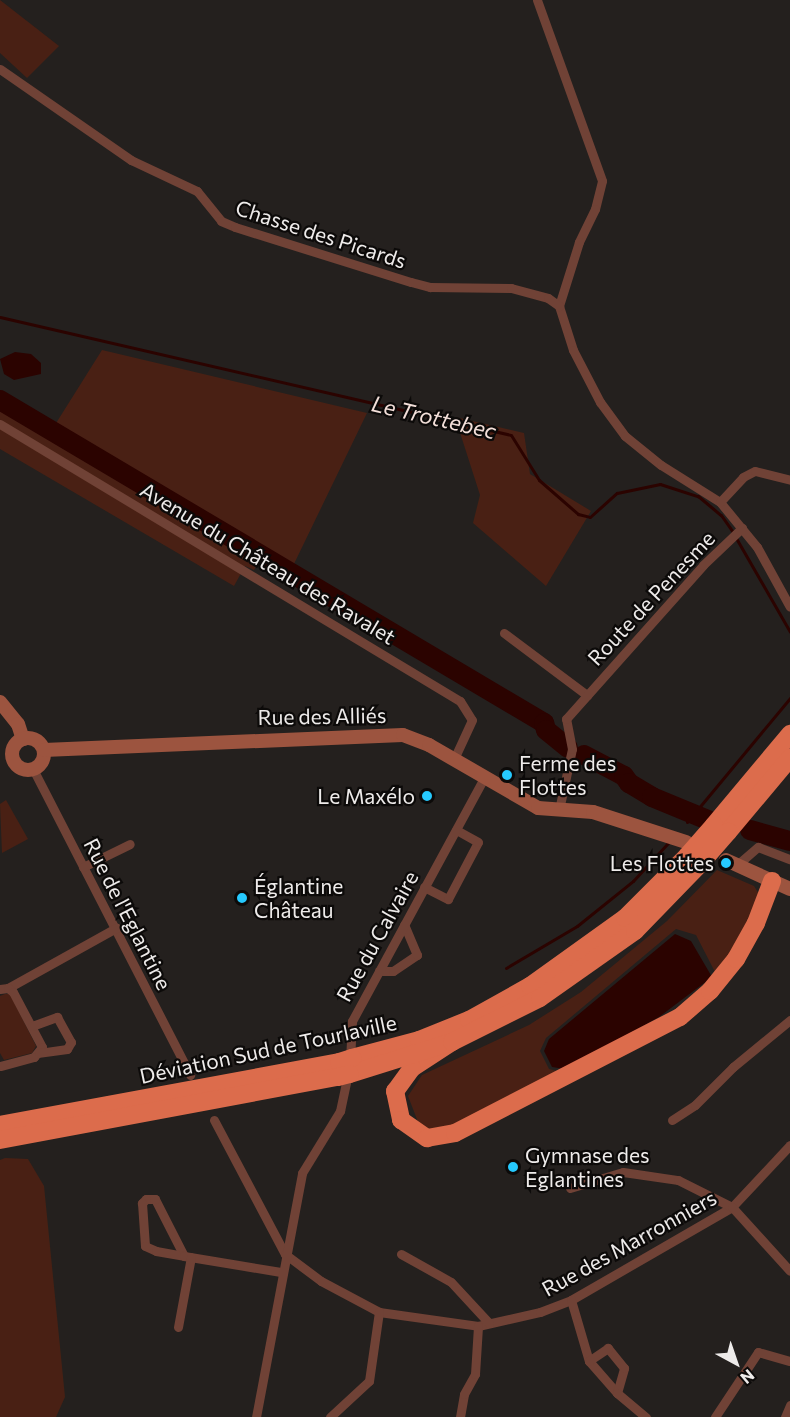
<!DOCTYPE html>
<html>
<head>
<meta charset="utf-8">
<style>
	body { margin:0 }
	#map { position:relative; width:790px; height:1417px; overflow:hidden; background:#24201e; font-family:Commissioner,sans-serif }
	div>[style] { position:absolute }
	[style*='--x'] { left:calc(var(--x)*1px); top:calc(var(--y)*1px); width:calc(var(--w)*1px); rotate:calc(var(--a)*1deg) }
	.green>* { inset:0; background:#492014 }
	.water>* { inset:0; background:#2b0300 }
	.stream>* { height:3px; margin:-1.5px; padding:0 1.5px; transform-origin:1.5px; border-radius:1.5px; background:#2b0300 }
	.river>* { height:20px; margin:-10px; padding:0 10px; transform-origin:10px; border-radius:10px; background:#2b0300 }
	.street>* { height:9px; margin:-4.5px; padding:0 4.5px; transform-origin:4.5px; border-radius:4.5px; background:#704236 }
	.secondary>* { height:14px; margin:-7px; padding:0 7px; transform-origin:7px; border-radius:7px; background:#9c543f }
	.secondary>.ring { margin:-7px; padding:0; box-sizing:content-box; background:none; border:14px solid #9c543f; border-radius:50% }
	.highway>* { height:18px; margin:-9px; padding:0 9px; transform-origin:9px; border-radius:9px; background:#dc6c4c }
	.highway-bridge>* { height:18px; margin:-9px; padding:0 9px; transform-origin:9px; border-radius:9px; background:#dc6c4c }
	.dots>* { width:16px; height:16px; translate:-50% -50%; box-sizing:border-box; border:3px solid #0c0a09; border-radius:50% }
	span { translate:-50% -50%; white-space:nowrap; text-align:center; line-height:1.15; -webkit-text-stroke:4.5px #0c0a09; paint-order:stroke }
	.street-label { font-size:21px; color:#eeebea }
	.poi-label { font-size:21px; color:#eeebea }
	.left { translate:0 -50%; text-align:left }
	.right { translate:-100% -50%; text-align:right }
	.water-label { font-size:22px; color:#f3dfd9; font-style:italic }
	.north { position:absolute; left:706px; top:1333px; width:60px; height:60px; -webkit-text-stroke:4px #0c0a09; paint-order:stroke; rotate:140deg; font-size:16px; font-weight:700; line-height:24px; text-align:center; color:#eeebea }
	.north::after { content:''; display:block; margin:auto; width:21px; height:27px; background:#eeebea; clip-path:polygon(50% 0,100% 100%,50% 72%,0 100%) }
</style>
</head>
<body>
<div id="map">
	<div class="green">
		<i style="clip-path:polygon(0 0,59px 46px,27px 78px,0 53px)"></i>
		<i style="clip-path:polygon(102px 350px,367px 413px,292px 568px,263px 556px,254px 570px,245px 566px,234px 586px,0 449px,0 397px,53px 428px)"></i>
		<i style="clip-path:polygon(455px 417px,524px 433px,530px 474px,591px 511px,546px 586px,473px 523px,480px 495px)"></i>
		<i style="clip-path:polygon(6px 800px,28px 839px,2px 853px,0 804px)"></i>
		<i style="clip-path:polygon(717px 870px,754px 886px,759px 894px,742px 935px,716px 974px,696px 935px,676px 929px,546px 1038px,540px 1051px,549px 1069px,565px 1073px,443px 1131px,428px 1129px,418px 1122px,408px 1096px,422px 1075px,529px 1025px,581px 992px,667px 921px)"></i>
		<i style="clip-path:polygon(5px 994px,10px 994px,36px 1046px,32px 1053px,4px 1060px,0 1053px,0 996px)"></i>
		<i style="clip-path:polygon(5px 1158px,28px 1159px,44px 1186px,65px 1397px,56px 1417px,0 1417px,0 1160px)"></i>
	</div>
	<div class="water">
		<i style="clip-path:polygon(15px 352px,31px 354px,41px 363px,41px 374px,14px 380px,4px 374px,0 359px)"></i>
		<i style="clip-path:polygon(675px 934px,691px 941px,712px 977px,659px 1017px,565px 1069px,552px 1067px,544px 1051px,549px 1039px)"></i>
	</div>
	<div class="stream">
		<i style="--x:0;--y:317;--w:524;--a:13"></i>
		<i style="--x:511;--y:435;--w:53;--a:58.1"></i>
		<i style="--x:539;--y:480;--w:52;--a:41.1"></i>
		<i style="--x:578;--y:514;--w:12;--a:14"></i>
		<i style="--x:590;--y:517;--w:36;--a:-42"></i>
		<i style="--x:617;--y:493;--w:44;--a:-11.8"></i>
		<i style="--x:660;--y:484;--w:40;--a:18"></i>
		<i style="--x:698;--y:496;--w:30;--a:40"></i>
		<i style="--x:721;--y:515;--w:21;--a:55"></i>
		<i style="--x:736;--y:538;--w:108;--a:60.1"></i>
		<i style="--x:687;--y:822;--w:161;--a:-50.3"></i>
		<i style="--x:506;--y:968;--w:82;--a:-30.6"></i>
		<i style="--x:577;--y:926;--w:72;--a:-38.8"></i>
		<i style="--x:633;--y:881;--w:52;--a:-47.4"></i>
	</div>
	<div class="river">
		<i style="--x:0;--y:400;--w:633;--a:30.7"></i>
		<i style="--x:544;--y:723;--w:7;--a:74"></i>
		<i style="--x:546;--y:730;--w:28;--a:39"></i>
		<i style="--x:584;--y:755;--w:45;--a:27.7"></i>
		<i style="--x:624;--y:776;--w:9;--a:54"></i>
		<i style="--x:629;--y:783;--w:27;--a:31"></i>
		<i style="--x:652;--y:797;--w:61;--a:22.3"></i>
		<i style="--x:750;--y:830;--w:41;--a:15.4"></i>
	</div>
	<div class="street">
		<i style="--x:537;--y:0;--w:192;--a:70.2"></i>
		<i style="--x:602;--y:181;--w:29;--a:104"></i>
		<i style="--x:595;--y:209;--w:37;--a:116"></i>
		<i style="--x:579;--y:242;--w:67;--a:107.4"></i>
		<i style="--x:559;--y:306;--w:46;--a:72.3"></i>
		<i style="--x:573;--y:350;--w:59;--a:62.6"></i>
		<i style="--x:600;--y:402;--w:42;--a:53.7"></i>
		<i style="--x:625;--y:436;--w:46;--a:38.9"></i>
		<i style="--x:661;--y:465;--w:70;--a:32.1"></i>
		<i style="--x:720;--y:502;--w:58;--a:50.6"></i>
		<i style="--x:757;--y:547;--w:68;--a:61.2"></i>
		<i style="--x:0;--y:69;--w:160;--a:34.8"></i>
		<i style="--x:131;--y:160;--w:73;--a:25.2"></i>
		<i style="--x:197;--y:191;--w:38;--a:51"></i>
		<i style="--x:221;--y:221;--w:15;--a:23"></i>
		<i style="--x:235;--y:227;--w:184;--a:17.4"></i>
		<i style="--x:411;--y:282;--w:20;--a:15"></i>
		<i style="--x:430;--y:287;--w:81;--a:0.7"></i>
		<i style="--x:511;--y:288;--w:38;--a:15"></i>
		<i style="--x:548;--y:298;--w:14;--a:36"></i>
		<i style="--x:0;--y:424;--w:537;--a:31.06"></i>
		<i style="--x:460;--y:701;--w:22;--a:58"></i>
		<i style="--x:472;--y:720;--w:43;--a:114.8"></i>
		<i style="--x:720;--y:502;--w:34;--a:-47"></i>
		<i style="--x:743;--y:477;--w:13;--a:-27"></i>
		<i style="--x:755;--y:471;--w:36;--a:14"></i>
		<i style="--x:504;--y:633;--w:104;--a:36.8"></i>
		<i style="--x:33;--y:769;--w:344;--a:62.8"></i>
		<i style="--x:559;--y:810;--w:62;--a:-78"></i>
		<i style="--x:572;--y:749;--w:31;--a:-101"></i>
		<i style="--x:566;--y:719;--w:206;--a:-48.3"></i>
		<i style="--x:703;--y:565;--w:54;--a:-43.5"></i>
		<i style="--x:737;--y:865;--w:28;--a:-41"></i>
		<i style="--x:758;--y:847;--w:34;--a:21"></i>
		<i style="--x:83;--y:867;--w:52;--a:-26.1"></i>
		<i style="--x:424;--y:887;--w:27;--a:27"></i>
		<i style="--x:448;--y:899;--w:64;--a:-62.2"></i>
		<i style="--x:478;--y:842;--w:25;--a:-151"></i>
		<i style="--x:379;--y:971;--w:14;--a:0"></i>
		<i style="--x:393;--y:971;--w:29;--a:-34"></i>
		<i style="--x:417;--y:955;--w:33;--a:-113"></i>
		<i style="--x:8;--y:988;--w:124;--a:-29.1"></i>
		<i style="--x:0;--y:989;--w:8;--a:-7"></i>
		<i style="--x:8;--y:988;--w:6;--a:39"></i>
		<i style="--x:13;--y:992;--w:62;--a:62.2"></i>
		<i style="--x:42;--y:1047;--w:13;--a:129"></i>
		<i style="--x:34;--y:1057;--w:35;--a:165"></i>
		<i style="--x:32;--y:1026;--w:27;--a:-20"></i>
		<i style="--x:57;--y:1017;--w:29;--a:61"></i>
		<i style="--x:71;--y:1042;--w:8;--a:120"></i>
		<i style="--x:67;--y:1049;--w:28;--a:172"></i>
		<i style="--x:350;--y:1060;--w:39;--a:-87"></i>
		<i style="--x:352;--y:1021;--w:277;--a:-61.5"></i>
		<i style="--x:214;--y:1120;--w:152;--a:62.1"></i>
		<i style="--x:285;--y:1254;--w:45;--a:36.9"></i>
		<i style="--x:321;--y:1281;--w:66;--a:28.1"></i>
		<i style="--x:379;--y:1312;--w:100;--a:8"></i>
		<i style="--x:478;--y:1326;--w:64;--a:-12.7"></i>
		<i style="--x:540;--y:1312;--w:33;--a:-21"></i>
		<i style="--x:571;--y:1300;--w:186;--a:-30"></i>
		<i style="--x:732;--y:1207;--w:85;--a:-46.9"></i>
		<i style="--x:672;--y:1120;--w:27;--a:-33"></i>
		<i style="--x:695;--y:1105;--w:54;--a:-45"></i>
		<i style="--x:733;--y:1067;--w:74;--a:-39.5"></i>
		<i style="--x:570;--y:1188;--w:55;--a:-16.8"></i>
		<i style="--x:623;--y:1172;--w:56;--a:8.3"></i>
		<i style="--x:678;--y:1180;--w:60;--a:26.6"></i>
		<i style="--x:732;--y:1207;--w:86;--a:47.8"></i>
		<i style="--x:401;--y:1254;--w:57;--a:29.2"></i>
		<i style="--x:451;--y:1282;--w:56;--a:47.2"></i>
		<i style="--x:184;--y:1256;--w:64;--a:-117"></i>
		<i style="--x:155;--y:1199;--w:9;--a:180"></i>
		<i style="--x:146;--y:1199;--w:6;--a:135"></i>
		<i style="--x:142;--y:1203;--w:43;--a:86"></i>
		<i style="--x:145;--y:1246;--w:12;--a:24"></i>
		<i style="--x:156;--y:1251;--w:28;--a:10"></i>
		<i style="--x:184;--y:1256;--w:98;--a:9.4"></i>
		<i style="--x:571;--y:1300;--w:64;--a:73.6"></i>
		<i style="--x:589;--y:1361;--w:43;--a:48.8"></i>
		<i style="--x:617;--y:1393;--w:26;--a:-74"></i>
		<i style="--x:624;--y:1368;--w:26;--a:-129"></i>
		<i style="--x:608;--y:1348;--w:23;--a:146"></i>
		<i style="--x:178;--y:1327;--w:71;--a:-79.5"></i>
		<i style="--x:617;--y:1393;--w:38;--a:40"></i>
		<i style="--x:256;--y:1417;--w:248;--a:-79.3"></i>
		<i style="--x:302;--y:1173;--w:73;--a:-58.5"></i>
		<i style="--x:340;--y:1111;--w:39;--a:-78"></i>
		<i style="--x:330;--y:1417;--w:53;--a:-42.7"></i>
		<i style="--x:369;--y:1381;--w:70;--a:-81.8"></i>
		<i style="--x:460;--y:1417;--w:23;--a:-80"></i>
		<i style="--x:464;--y:1394;--w:23;--a:-61"></i>
		<i style="--x:475;--y:1374;--w:48;--a:-86.4"></i>
		<i style="--x:715;--y:1417;--w:78;--a:-56.5"></i>
		<i style="--x:758;--y:1352;--w:33;--a:16"></i>
		<i style="--x:785;--y:1417;--w:13;--a:-67"></i>
	</div>
	<div class="secondary">
		<i style="--x:0;--y:702;--w:28;--a:51"></i>
		<i style="--x:18;--y:724;--w:16;--a:72"></i>
		<i class="ring" style="left:12px;top:738px;width:18px;height:18px"></i>
		<i style="--x:44;--y:750;--w:359;--a:-2.4"></i>
		<i style="--x:403;--y:735;--w:28;--a:21"></i>
		<i style="--x:429;--y:745;--w:126;--a:30"></i>
		<i style="--x:538;--y:808;--w:55;--a:4.2"></i>
		<i style="--x:593;--y:812;--w:98;--a:17.9"></i>
		<i style="--x:726;--y:860;--w:70;--a:24.4"></i>
	</div>
	<div class="highway">
		<i style="--x:714;--y:825;--w:119;--a:-50.1"></i>
		<i style="--x:728;--y:832;--w:97;--a:-50"></i>
		<i style="--x:452;--y:1042;--w:48;--a:147"></i>
		<i style="--x:412;--y:1068;--w:29;--a:126"></i>
		<i style="--x:395;--y:1091;--w:30;--a:78"></i>
		<i style="--x:401;--y:1120;--w:32;--a:35"></i>
		<i style="--x:427;--y:1138;--w:28;--a:-10"></i>
		<i style="--x:455;--y:1133;--w:253;--a:-27.3"></i>
		<i style="--x:680;--y:1017;--w:40;--a:-41"></i>
		<i style="--x:710;--y:991;--w:41;--a:-50.9"></i>
		<i style="--x:736;--y:959;--w:41;--a:-60.9"></i>
		<i style="--x:756;--y:923;--w:45;--a:-69.1"></i>
		<i style="--x:352;--y:1058;--w:69;--a:-15"></i>
		<i style="--x:419;--y:1040;--w:54;--a:-21.8"></i>
		<i style="--x:469;--y:1020;--w:70;--a:-29.1"></i>
		<i style="--x:530;--y:986;--w:117;--a:-35.6"></i>
		<i style="--x:625;--y:918;--w:88;--a:-45"></i>
		<i style="--x:350;--y:1074;--w:107;--a:-17.4"></i>
		<i style="--x:452;--y:1042;--w:98;--a:-26.6"></i>
		<i style="--x:540;--y:998;--w:116;--a:-35.2"></i>
		<i style="--x:635;--y:931;--w:93;--a:-45.9"></i>
		<i style="--x:0;--y:1125;--w:345;--a:-10.5"></i>
		<i style="--x:0;--y:1140;--w:344;--a:-10.6"></i>
	</div>
	<div class="highway-bridge">
		<i style="--x:687;--y:856;--w:41;--a:-48.9"></i>
		<i style="--x:700;--y:864;--w:43;--a:-48.8"></i>
		<i style="--x:339;--y:1062;--w:14;--a:-17"></i>
		<i style="--x:338;--y:1077;--w:12;--a:-14"></i>
	</div>
	<div class="dots">
		<i style="left:507px;top:775px;background:#26c9fe"></i>
		<i style="left:427px;top:796px;background:#26c9fe"></i>
		<i style="left:726px;top:863px;background:#26c9fe"></i>
		<i style="left:242px;top:898px;background:#26c9fe"></i>
		<i style="left:513px;top:1167px;background:#26c9fe"></i>
	</div>
	<div class="street-label">
		<span style="left:321px;top:234px;rotate:18deg">Chasse des Picards</span>
		<span style="left:268px;top:563px;rotate:31deg">Avenue du Château des Ravalet</span>
		<span style="left:651px;top:598px;rotate:-47deg">Route de Penesme</span>
		<span style="left:322px;top:716px;rotate:-1deg">Rue des Alliés</span>
		<span style="left:128px;top:914px;rotate:63deg">Rue de l'Eglantine</span>
		<span style="left:377px;top:936px;rotate:-61deg">Rue du Calvaire</span>
		<span style="left:268px;top:1049px;rotate:-12deg">Déviation Sud de Tourlaville</span>
		<span style="left:629px;top:1243px;rotate:-29deg">Rue des Marronniers</span>
	</div>
	<div class="poi-label">
		<span class="left" style="left:519px;top:775px">Ferme des<br>Flottes</span>
		<span class="right" style="left:415px;top:796px">Le Maxélo</span>
		<span class="right" style="left:714px;top:863px">Les Flottes</span>
		<span class="left" style="left:254px;top:898px">Églantine<br>Château</span>
		<span class="left" style="left:525px;top:1167px">Gymnase des<br>Eglantines</span>
	</div>
	<div class="water-label">
		<span style="left:434px;top:417px;rotate:13deg">Le Trottebec</span>
	</div>
	<div class="north">N</div>
</div>
</body>
</html>
